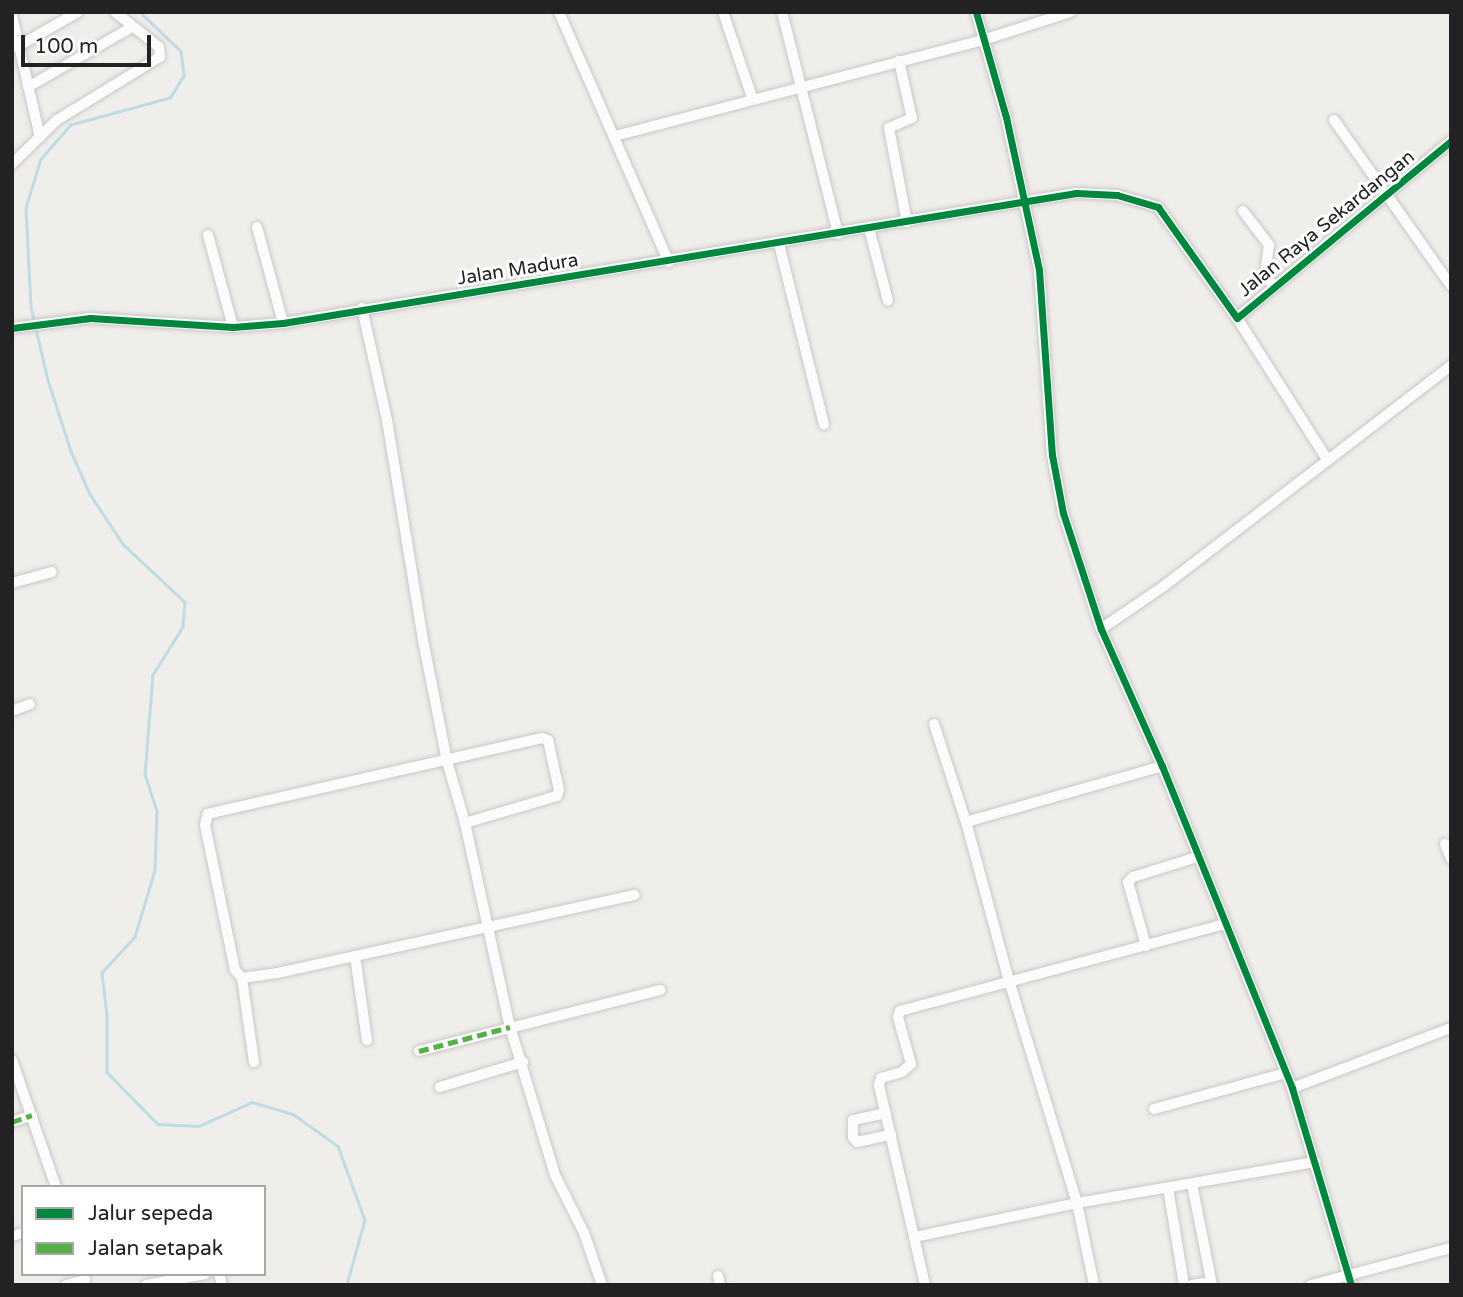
<!DOCTYPE html>
<html>
<head>
<meta charset="utf-8">
<style>
	body { margin:0 }
	#map { position:relative; width:1463px; height:1297px; overflow:hidden; background:#f0eeeb; font-family:"Varela Round",sans-serif }
	div>[style] { position:absolute }
	[style*='--x'] { left:calc(var(--x)*1px); top:calc(var(--y)*1px); width:calc(var(--w)*1px); rotate:calc(var(--a)*1deg) }
	.stream>* { height:2.5px; margin:-1.25px; padding:0 1.25px; transform-origin:1.25px; border-radius:1.25px; background:#bfdbe3 }
	.roads { filter:drop-shadow(0 0 2px #c9c8c7) drop-shadow(0 0 2px #c9c8c7) }
	.street>* { height:10px; margin:-5px; padding:0 5px; transform-origin:5px; border-radius:5px; background:#fdfcfc }
	.quiet>* { height:5px; margin-top:-2.5px; transform-origin:0; background:repeating-linear-gradient(90deg,#55b145 0 10px,transparent 0 15px) }
	.cycleway>* { height:7px; margin:-3.5px; padding:0 3.5px; transform-origin:3.5px; border-radius:3.5px; background:#00873e }
	span { translate:-50% -50%; white-space:nowrap; text-align:center; line-height:1.15; -webkit-text-stroke:6px #fff; paint-order:stroke }
	.street-label { font-size:19px; color:#222 }
	.frame { position:absolute; inset:0; border:14px solid #222; pointer-events:none }
	.legend { position:absolute; left:21px; top:1185px; width:245px; height:91px; box-sizing:border-box; background:#fff; border:2px solid #a7a7a7; margin:0; padding:9px 12px; list-style:none; font-size:21px; color:#222 }
	.legend li { display:flex; align-items:center; gap:14px; height:35px }
	.legend b { width:35px; border:2px solid #a7a7a7 }
	.scale { position:absolute; left:21px; top:35px; width:130px; height:32px; box-sizing:border-box; border:4px solid #222; border-top:0; padding-left:9px; font-size:21px; line-height:24px; white-space:nowrap; color:#222; -webkit-text-stroke:5px #fff; paint-order:stroke }
</style>
</head>
<body>
<div id="map">
	<div class="stream">
		<i style="--x:140;--y:12;--w:57;--a:43.6"></i>
		<i style="--x:181;--y:51;--w:25;--a:83"></i>
		<i style="--x:184;--y:76;--w:26;--a:122"></i>
		<i style="--x:170;--y:98;--w:103;--a:164.7"></i>
		<i style="--x:71;--y:125;--w:45;--a:131.4"></i>
		<i style="--x:41;--y:159;--w:51;--a:107"></i>
		<i style="--x:26;--y:208;--w:99;--a:87.1"></i>
		<i style="--x:31;--y:307;--w:75;--a:76.9"></i>
		<i style="--x:48;--y:380;--w:75;--a:72.1"></i>
		<i style="--x:71;--y:451;--w:47;--a:66.2"></i>
		<i style="--x:90;--y:494;--w:60;--a:56.6"></i>
		<i style="--x:123;--y:544;--w:85;--a:43.1"></i>
		<i style="--x:185;--y:602;--w:25;--a:95"></i>
		<i style="--x:183;--y:627;--w:57;--a:122"></i>
		<i style="--x:153;--y:675;--w:99;--a:94.6"></i>
		<i style="--x:145;--y:774;--w:39;--a:72"></i>
		<i style="--x:157;--y:811;--w:59;--a:91.9"></i>
		<i style="--x:155;--y:870;--w:70;--a:106.6"></i>
		<i style="--x:135;--y:937;--w:49;--a:132.5"></i>
		<i style="--x:102;--y:973;--w:42;--a:83.2"></i>
		<i style="--x:107;--y:1015;--w:57;--a:90"></i>
		<i style="--x:107;--y:1072;--w:73;--a:45.6"></i>
		<i style="--x:158;--y:1124;--w:41;--a:2.8"></i>
		<i style="--x:199;--y:1126;--w:58;--a:-24.4"></i>
		<i style="--x:252;--y:1102;--w:43;--a:16.3"></i>
		<i style="--x:293;--y:1114;--w:55;--a:35.4"></i>
		<i style="--x:338;--y:1146;--w:79;--a:70"></i>
		<i style="--x:365;--y:1220;--w:67;--a:105.5"></i>
	</div>
	<div class="roads">
		<div class="street">
			<i style="--x:559;--y:12;--w:273;--a:66.3"></i>
			<i style="--x:723;--y:12;--w:93;--a:71.2"></i>
			<i style="--x:782;--y:12;--w:229;--a:75.8"></i>
			<i style="--x:976;--y:12;--w:109;--a:74.1"></i>
			<i style="--x:1006;--y:117;--w:157;--a:77.8"></i>
			<i style="--x:1039;--y:270;--w:185;--a:86"></i>
			<i style="--x:1052;--y:455;--w:59;--a:79.3"></i>
			<i style="--x:1063;--y:513;--w:122;--a:71.9"></i>
			<i style="--x:1101;--y:629;--w:150;--a:66"></i>
			<i style="--x:1162;--y:766;--w:347;--a:68"></i>
			<i style="--x:1292;--y:1088;--w:206;--a:73.3"></i>
			<i style="--x:12;--y:15;--w:125;--a:77.1"></i>
			<i style="--x:17;--y:47;--w:70;--a:-29.8"></i>
			<i style="--x:899;--y:61;--w:58;--a:77.2"></i>
			<i style="--x:912;--y:118;--w:25;--a:157"></i>
			<i style="--x:889;--y:128;--w:96;--a:79.2"></i>
			<i style="--x:28;--y:87;--w:120;--a:-30"></i>
			<i style="--x:1334;--y:120;--w:203;--a:54.8"></i>
			<i style="--x:615;--y:136;--w:380;--a:-14.6"></i>
			<i style="--x:983;--y:40;--w:92;--a:-17.7"></i>
			<i style="--x:12;--y:164;--w:63;--a:-44.4"></i>
			<i style="--x:57;--y:120;--w:121;--a:-31.5"></i>
			<i style="--x:160;--y:57;--w:10;--a:-96"></i>
			<i style="--x:159;--y:47;--w:56;--a:-141.5"></i>
			<i style="--x:1243;--y:211;--w:43;--a:52.6"></i>
			<i style="--x:1269;--y:245;--w:27;--a:98"></i>
			<i style="--x:1265;--y:272;--w:18;--a:61"></i>
			<i style="--x:257;--y:227;--w:99;--a:74.8"></i>
			<i style="--x:869;--y:228;--w:75;--a:75.4"></i>
			<i style="--x:208;--y:235;--w:95;--a:74.8"></i>
			<i style="--x:779;--y:244;--w:186;--a:76"></i>
			<i style="--x:362;--y:308;--w:115;--a:77.4"></i>
			<i style="--x:387;--y:420;--w:228;--a:80.7"></i>
			<i style="--x:424;--y:645;--w:118;--a:78.8"></i>
			<i style="--x:447;--y:761;--w:65;--a:73.8"></i>
			<i style="--x:465;--y:823;--w:209;--a:77.6"></i>
			<i style="--x:510;--y:1027;--w:155;--a:73.1"></i>
			<i style="--x:555;--y:1175;--w:65;--a:63.4"></i>
			<i style="--x:584;--y:1233;--w:55;--a:70.9"></i>
			<i style="--x:1237;--y:318;--w:169;--a:57.5"></i>
			<i style="--x:12;--y:328;--w:79;--a:-7.3"></i>
			<i style="--x:90;--y:318;--w:143;--a:3.6"></i>
			<i style="--x:233;--y:327;--w:50;--a:-4.6"></i>
			<i style="--x:283;--y:323;--w:804;--a:-9.31"></i>
			<i style="--x:1076;--y:193;--w:41;--a:2.8"></i>
			<i style="--x:1117;--y:195;--w:43;--a:16.3"></i>
			<i style="--x:1158;--y:207;--w:136;--a:54.6"></i>
			<i style="--x:1237;--y:318;--w:278;--a:-39.6"></i>
			<i style="--x:12;--y:583;--w:41;--a:-15.4"></i>
			<i style="--x:1101;--y:629;--w:76;--a:-34.3"></i>
			<i style="--x:1164;--y:586;--w:362;--a:-37.5"></i>
			<i style="--x:12;--y:711;--w:19;--a:-21"></i>
			<i style="--x:934;--y:724;--w:103;--a:71.9"></i>
			<i style="--x:465;--y:823;--w:96;--a:-16.4"></i>
			<i style="--x:557;--y:796;--w:6;--a:-72"></i>
			<i style="--x:559;--y:790;--w:51;--a:-102.4"></i>
			<i style="--x:548;--y:740;--w:6;--a:-162"></i>
			<i style="--x:542;--y:738;--w:343;--a:167.2"></i>
			<i style="--x:208;--y:814;--w:11;--a:105"></i>
			<i style="--x:205;--y:825;--w:148;--a:78.3"></i>
			<i style="--x:235;--y:970;--w:11;--a:49"></i>
			<i style="--x:242;--y:978;--w:35;--a:-8"></i>
			<i style="--x:277;--y:973;--w:366;--a:-12.3"></i>
			<i style="--x:1445;--y:844;--w:16;--a:68"></i>
			<i style="--x:1146;--y:946;--w:66;--a:-105.7"></i>
			<i style="--x:1128;--y:882;--w:7;--a:-45"></i>
			<i style="--x:1133;--y:877;--w:67;--a:-17.4"></i>
			<i style="--x:355;--y:956;--w:85;--a:81.9"></i>
			<i style="--x:242;--y:978;--w:85;--a:81.9"></i>
			<i style="--x:419;--y:1051;--w:249;--a:-14.2"></i>
			<i style="--x:12;--y:1060;--w:134;--a:70.9"></i>
			<i style="--x:440;--y:1087;--w:87;--a:-16.8"></i>
			<i style="--x:1292;--y:1088;--w:170;--a:-20.7"></i>
			<i style="--x:1154;--y:1109;--w:137;--a:-15.3"></i>
			<i style="--x:886;--y:1113;--w:34;--a:168"></i>
			<i style="--x:853;--y:1120;--w:17;--a:90"></i>
			<i style="--x:853;--y:1137;--w:6;--a:51"></i>
			<i style="--x:857;--y:1142;--w:35;--a:-12"></i>
			<i style="--x:12;--y:1122;--w:21;--a:-19"></i>
			<i style="--x:1192;--y:1184;--w:103;--a:78.8"></i>
			<i style="--x:1168;--y:1188;--w:98;--a:80.6"></i>
			<i style="--x:12;--y:1236;--w:11;--a:-15"></i>
			<i style="--x:914;--y:1237;--w:156;--a:-103"></i>
			<i style="--x:879;--y:1085;--w:7;--a:-74"></i>
			<i style="--x:881;--y:1078;--w:22;--a:-16"></i>
			<i style="--x:902;--y:1072;--w:12;--a:-42"></i>
			<i style="--x:911;--y:1064;--w:49;--a:-105.5"></i>
			<i style="--x:898;--y:1017;--w:6;--a:-72"></i>
			<i style="--x:900;--y:1011;--w:336;--a:-15"></i>
			<i style="--x:219;--y:1274;--w:11;--a:75"></i>
			<i style="--x:718;--y:1276;--w:9;--a:77"></i>
			<i style="--x:66;--y:1285;--w:20;--a:-15"></i>
			<i style="--x:146;--y:1285;--w:60;--a:-10.6"></i>
			<i style="--x:925;--y:1285;--w:49;--a:-102.9"></i>
			<i style="--x:914;--y:1237;--w:167;--a:-11.8"></i>
			<i style="--x:1077;--y:1203;--w:242;--a:-9.8"></i>
			<i style="--x:1094;--y:1285;--w:84;--a:-101.7"></i>
			<i style="--x:1077;--y:1203;--w:232;--a:-107"></i>
			<i style="--x:1009;--y:981;--w:165;--a:-105.1"></i>
			<i style="--x:966;--y:822;--w:204;--a:-15.9"></i>
			<i style="--x:1192;--y:1285;--w:19;--a:-9"></i>
			<i style="--x:1311;--y:1285;--w:145;--a:-14.8"></i>
		</div>
	</div>
	<div class="quiet">
		<i style="--x:419;--y:1051;--w:94;--a:-14.8"></i>
		<i style="--x:12;--y:1122;--w:21;--a:-19"></i>
	</div>
	<div class="cycleway">
		<i style="--x:976;--y:12;--w:109;--a:74.1"></i>
		<i style="--x:1006;--y:117;--w:157;--a:77.8"></i>
		<i style="--x:1039;--y:270;--w:185;--a:86"></i>
		<i style="--x:1052;--y:455;--w:59;--a:79.3"></i>
		<i style="--x:1063;--y:513;--w:122;--a:71.9"></i>
		<i style="--x:1101;--y:629;--w:150;--a:66"></i>
		<i style="--x:1162;--y:766;--w:347;--a:68"></i>
		<i style="--x:1292;--y:1088;--w:206;--a:73.3"></i>
		<i style="--x:12;--y:328;--w:79;--a:-7.3"></i>
		<i style="--x:90;--y:318;--w:143;--a:3.6"></i>
		<i style="--x:233;--y:327;--w:50;--a:-4.6"></i>
		<i style="--x:283;--y:323;--w:804;--a:-9.31"></i>
		<i style="--x:1076;--y:193;--w:41;--a:2.8"></i>
		<i style="--x:1117;--y:195;--w:43;--a:16.3"></i>
		<i style="--x:1158;--y:207;--w:136;--a:54.6"></i>
		<i style="--x:1237;--y:318;--w:278;--a:-39.6"></i>
	</div>
	<div class="street-label">
		<span style="left:1327px;top:224px;rotate:-39deg">Jalan Raya Sekardangan</span>
		<span style="left:518px;top:270px;rotate:-9deg">Jalan Madura</span>
	</div>
	<div class="frame"></div>
	<ul class="legend">
	<li><b style="height:9px;background:#00873e"></b>Jalur sepeda</li>
	<li><b style="height:9px;background:#55b145"></b>Jalan setapak</li>
	</ul>
	<div class="scale">100 m</div>
</div>
</body>
</html>
